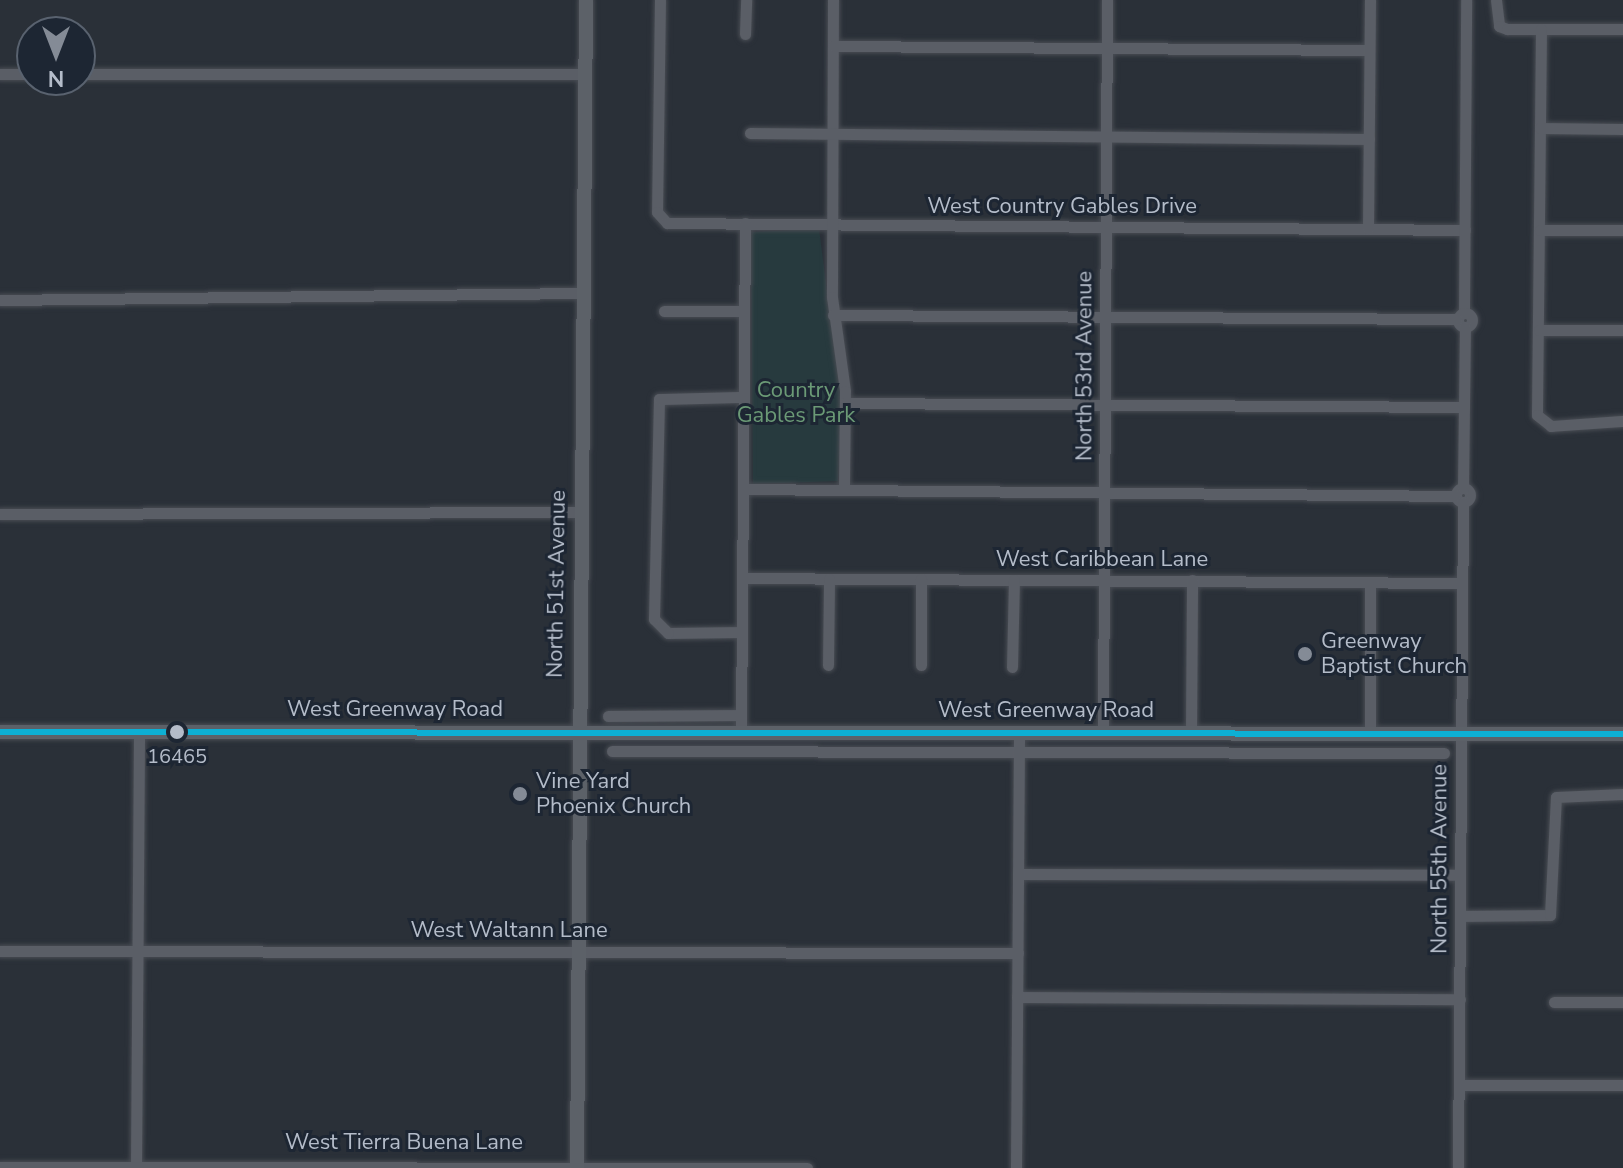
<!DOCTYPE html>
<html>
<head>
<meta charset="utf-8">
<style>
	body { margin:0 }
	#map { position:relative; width:1623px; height:1168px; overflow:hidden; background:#2a3038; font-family:"Nunito Sans",sans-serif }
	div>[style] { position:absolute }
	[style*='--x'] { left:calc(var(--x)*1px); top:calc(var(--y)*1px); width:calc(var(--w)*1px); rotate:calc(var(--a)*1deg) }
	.green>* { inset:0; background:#273a3e }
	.roads { filter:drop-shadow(0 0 2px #484c53) drop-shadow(0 0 2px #484c53) }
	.minor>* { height:11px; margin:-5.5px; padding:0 5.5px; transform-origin:5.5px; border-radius:5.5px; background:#5a5e66 }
	.minor>.ring { margin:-5.5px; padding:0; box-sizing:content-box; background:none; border:11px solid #5a5e66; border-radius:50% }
	.major>* { height:14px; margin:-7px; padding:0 7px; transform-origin:7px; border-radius:7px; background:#5c6168 }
	.bus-1>* { height:6px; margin:-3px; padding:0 3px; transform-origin:3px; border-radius:3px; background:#0dafd3 }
	.dots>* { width:22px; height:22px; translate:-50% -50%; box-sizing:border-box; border:4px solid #1d2633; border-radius:50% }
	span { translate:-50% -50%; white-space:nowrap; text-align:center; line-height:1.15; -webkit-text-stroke:6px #1d2633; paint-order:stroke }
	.bus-label { font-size:20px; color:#b4bcc9 }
	.street-label { font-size:22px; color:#b4bcc9 }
	.park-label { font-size:22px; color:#6b9a76 }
	.poi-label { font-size:22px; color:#b4bcc9 }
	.left { translate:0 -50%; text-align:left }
	.north { position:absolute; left:16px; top:16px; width:80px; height:80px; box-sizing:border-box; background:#1d2633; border:2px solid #59626f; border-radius:50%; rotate:180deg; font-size:22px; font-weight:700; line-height:32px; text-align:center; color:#b4bcc9 }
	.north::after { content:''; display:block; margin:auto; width:28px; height:36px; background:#848b96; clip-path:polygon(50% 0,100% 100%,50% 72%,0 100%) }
</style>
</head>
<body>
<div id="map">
	<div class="green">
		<i style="clip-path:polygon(819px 229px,841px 399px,838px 481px,753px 484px,751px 232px)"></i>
	</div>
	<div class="roads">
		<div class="minor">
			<i style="--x:660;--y:0;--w:212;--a:90.8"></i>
			<i style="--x:657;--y:212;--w:15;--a:48"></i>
			<i style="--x:667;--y:223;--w:798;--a:0.5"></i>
			<i style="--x:833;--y:0;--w:297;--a:90.2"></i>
			<i style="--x:832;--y:297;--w:95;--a:82.1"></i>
			<i style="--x:845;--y:391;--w:98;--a:90.6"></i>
			<i style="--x:1496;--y:0;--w:26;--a:83"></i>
			<i style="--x:1499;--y:26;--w:9;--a:21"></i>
			<i style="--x:1507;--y:29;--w:116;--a:0"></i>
			<i style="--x:1541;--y:29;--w:386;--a:90.6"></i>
			<i style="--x:1537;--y:415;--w:18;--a:38"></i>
			<i style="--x:1551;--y:426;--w:72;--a:-4"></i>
			<i style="--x:745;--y:34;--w:34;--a:-88"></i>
			<i style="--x:833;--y:46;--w:536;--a:0.43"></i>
			<i style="--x:0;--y:74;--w:32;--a:0"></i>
			<i style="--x:80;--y:74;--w:505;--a:0"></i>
			<i style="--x:1540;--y:128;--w:83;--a:0.7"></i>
			<i style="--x:750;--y:133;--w:619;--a:0.56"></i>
			<i style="--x:1368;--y:229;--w:229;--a:-89.5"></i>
			<i style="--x:1540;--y:230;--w:83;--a:0"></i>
			<i style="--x:0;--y:300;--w:583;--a:-0.69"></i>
			<i style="--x:664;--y:311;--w:80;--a:0"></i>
			<i style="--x:1464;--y:312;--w:312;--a:-89.6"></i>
			<i class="ring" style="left:1458px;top:313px;width:3px;height:3px"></i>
			<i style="--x:833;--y:315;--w:624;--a:0.37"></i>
			<i style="--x:1539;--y:330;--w:84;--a:0"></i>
			<i style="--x:845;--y:403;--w:619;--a:0.37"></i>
			<i class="ring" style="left:1456px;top:488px;width:3px;height:3px"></i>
			<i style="--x:1463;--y:488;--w:161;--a:-89.3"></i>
			<i style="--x:743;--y:489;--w:713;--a:0.56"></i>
			<i style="--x:0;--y:514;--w:580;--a:-0.2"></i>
			<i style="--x:742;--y:578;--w:720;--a:0.4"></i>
			<i style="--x:921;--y:579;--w:86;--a:90"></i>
			<i style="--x:742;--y:632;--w:74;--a:179.2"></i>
			<i style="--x:668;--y:633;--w:20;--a:-135"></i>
			<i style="--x:654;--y:619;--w:220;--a:-88.7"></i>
			<i style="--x:659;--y:399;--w:84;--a:-1.4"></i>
			<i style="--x:828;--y:665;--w:86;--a:-89.3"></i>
			<i style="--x:1012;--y:667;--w:87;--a:-88.7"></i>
			<i style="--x:608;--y:716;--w:133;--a:-0.4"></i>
			<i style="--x:741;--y:732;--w:509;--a:-89.55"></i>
			<i style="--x:1103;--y:733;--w:733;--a:-89.69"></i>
			<i style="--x:1191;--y:733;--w:153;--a:-89.6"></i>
			<i style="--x:1370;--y:733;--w:151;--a:-90"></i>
			<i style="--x:612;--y:751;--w:832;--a:0.14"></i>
			<i style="--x:1018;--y:874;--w:442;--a:0.1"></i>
			<i style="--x:1460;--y:916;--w:90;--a:-0.6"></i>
			<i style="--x:1550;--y:915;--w:118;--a:-87.1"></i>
			<i style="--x:1556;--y:797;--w:67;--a:-2.6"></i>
			<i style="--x:0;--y:951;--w:1018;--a:0.11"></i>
			<i style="--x:1017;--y:997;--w:443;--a:0.3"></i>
			<i style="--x:1554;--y:1002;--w:69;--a:0"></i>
			<i style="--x:1459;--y:1085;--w:164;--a:0"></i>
			<i style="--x:0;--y:1167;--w:807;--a:0.07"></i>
			<i style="--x:136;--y:1168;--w:435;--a:-89.6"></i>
			<i style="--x:1016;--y:1168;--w:435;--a:-89.6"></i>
			<i style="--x:1458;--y:1168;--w:666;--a:-89.57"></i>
		</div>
		<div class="major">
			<i style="--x:0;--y:732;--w:1623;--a:0.07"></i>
			<i style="--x:577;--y:1168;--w:1168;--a:-89.56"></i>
		</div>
	</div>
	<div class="bus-1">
		<i style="--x:0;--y:732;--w:1623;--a:0.07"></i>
	</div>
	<div class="dots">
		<i style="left:1305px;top:654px;background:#848b96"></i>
		<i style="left:177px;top:732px;background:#b4bcc9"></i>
		<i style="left:520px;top:794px;background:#848b96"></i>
	</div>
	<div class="bus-label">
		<span style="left:177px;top:756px">16465</span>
	</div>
	<div class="street-label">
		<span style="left:1062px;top:207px">West Country Gables Drive</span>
		<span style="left:1085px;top:366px;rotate:-90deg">North 53rd Avenue</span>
		<span style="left:1102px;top:560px">West Caribbean Lane</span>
		<span style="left:557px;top:584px;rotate:-89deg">North 51st Avenue</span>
		<span style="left:395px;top:710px">West Greenway Road</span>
		<span style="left:1046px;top:711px">West Greenway Road</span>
		<span style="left:1440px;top:859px;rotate:-90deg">North 55th Avenue</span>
		<span style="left:509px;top:931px">West Waltann Lane</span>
		<span style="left:404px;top:1143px">West Tierra Buena Lane</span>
	</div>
	<div class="park-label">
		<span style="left:796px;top:403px">Country<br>Gables Park</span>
	</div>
	<div class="poi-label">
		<span class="left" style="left:1321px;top:654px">Greenway<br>Baptist Church</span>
		<span class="left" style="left:536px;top:794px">Vine Yard<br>Phoenix Church</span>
	</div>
	<div class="north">N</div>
</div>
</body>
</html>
